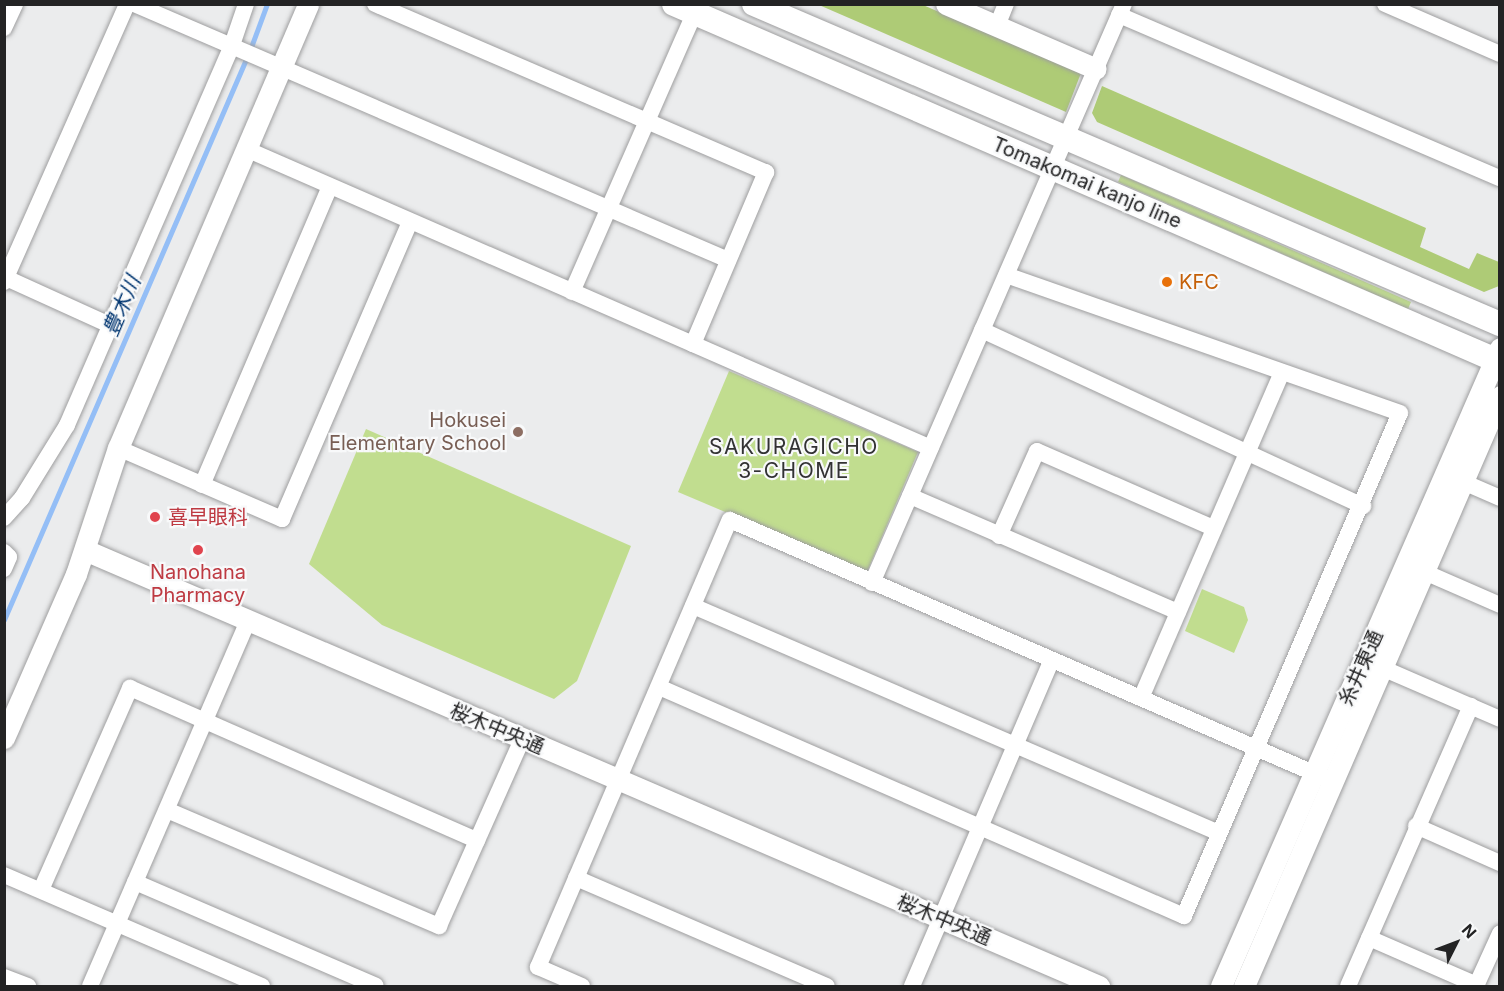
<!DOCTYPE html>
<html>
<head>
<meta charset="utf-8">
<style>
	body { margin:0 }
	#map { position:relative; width:1504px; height:991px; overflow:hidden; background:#ebeced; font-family:Inter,"Noto Sans JP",sans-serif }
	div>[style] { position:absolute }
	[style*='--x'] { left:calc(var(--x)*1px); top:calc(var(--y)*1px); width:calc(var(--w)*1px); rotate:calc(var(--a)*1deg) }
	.green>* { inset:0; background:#c1dd8f }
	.forest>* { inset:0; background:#aecb76 }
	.stream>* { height:4.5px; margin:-2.25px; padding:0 2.25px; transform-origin:2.25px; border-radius:2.25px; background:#94bef6 }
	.roads { filter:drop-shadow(0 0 2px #9e9e9f) drop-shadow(0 0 2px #9e9e9f) }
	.minor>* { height:16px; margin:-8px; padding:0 8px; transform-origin:8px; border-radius:8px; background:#fff }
	.tertiary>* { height:21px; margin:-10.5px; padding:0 10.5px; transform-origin:10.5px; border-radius:10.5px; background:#fff }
	.secondary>* { height:24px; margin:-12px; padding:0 12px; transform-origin:12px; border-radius:12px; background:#fff }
	.dots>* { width:16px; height:16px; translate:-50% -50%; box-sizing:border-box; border:3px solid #f8f9fa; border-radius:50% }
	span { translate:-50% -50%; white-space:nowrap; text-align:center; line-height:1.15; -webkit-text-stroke:4.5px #f8f9fa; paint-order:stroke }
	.street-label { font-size:20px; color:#232324 }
	.food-label { font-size:20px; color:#c56008 }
	.left { translate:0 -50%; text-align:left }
	.education-label { font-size:20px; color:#785e54 }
	.right { translate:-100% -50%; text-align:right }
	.health-label { font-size:20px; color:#be3a42 }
	.water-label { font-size:21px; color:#003570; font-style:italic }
	.neighbourhood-label { font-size:21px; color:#323233; letter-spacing:1.5px }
	.frame { position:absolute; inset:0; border:6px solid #232324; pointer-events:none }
	.north { position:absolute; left:1426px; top:913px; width:60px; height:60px; -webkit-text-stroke:4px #f8f9fa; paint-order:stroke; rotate:48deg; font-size:16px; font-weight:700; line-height:24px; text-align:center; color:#232324 }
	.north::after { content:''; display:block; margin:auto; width:21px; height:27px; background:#232324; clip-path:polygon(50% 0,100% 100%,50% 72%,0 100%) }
</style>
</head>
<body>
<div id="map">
	<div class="green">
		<i style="clip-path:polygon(1121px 175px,1411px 302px,1408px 309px,1118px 182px)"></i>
		<i style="clip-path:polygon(729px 371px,918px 452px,867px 572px,678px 492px)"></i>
		<i style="clip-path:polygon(366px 429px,631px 546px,577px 681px,554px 699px,382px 625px,309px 564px)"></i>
		<i style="clip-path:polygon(1202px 589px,1244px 607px,1248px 620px,1234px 653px,1185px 631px)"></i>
	</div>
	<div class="forest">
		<i style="clip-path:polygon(819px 5px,923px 5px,1081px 73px,1066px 112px)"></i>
		<i style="clip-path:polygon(1102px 86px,1426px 228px,1420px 247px,1469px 269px,1477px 253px,1499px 262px,1499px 286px,1484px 292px,1097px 122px,1092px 113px)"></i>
	</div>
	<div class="stream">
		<i style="--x:250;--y:50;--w:49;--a:-69.7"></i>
		<i style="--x:4;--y:620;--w:613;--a:-66.65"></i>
	</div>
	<div class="roads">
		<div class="minor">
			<i style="--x:134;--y:4;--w:647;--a:23.31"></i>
			<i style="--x:375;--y:4;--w:426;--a:23.3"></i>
			<i style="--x:766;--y:172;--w:187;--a:113"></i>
			<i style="--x:1385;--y:4;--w:125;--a:23.5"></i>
			<i style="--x:1119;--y:15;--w:414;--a:23.2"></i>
			<i style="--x:997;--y:26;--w:24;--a:-68"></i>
			<i style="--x:4;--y:28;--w:26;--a:-65"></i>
			<i style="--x:246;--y:149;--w:747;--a:23.58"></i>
			<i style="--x:4;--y:277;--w:116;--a:24.4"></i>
			<i style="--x:4;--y:282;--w:304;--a:-66.1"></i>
			<i style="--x:572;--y:292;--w:313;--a:-66.3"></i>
			<i style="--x:982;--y:330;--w:420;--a:24.8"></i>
			<i style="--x:118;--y:448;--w:179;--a:23.4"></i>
			<i style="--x:282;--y:519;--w:323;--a:-66.7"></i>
			<i style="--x:1454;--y:478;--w:50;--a:23.5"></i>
			<i style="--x:202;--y:485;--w:324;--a:-66.8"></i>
			<i style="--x:910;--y:496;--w:292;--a:23.4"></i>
			<i style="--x:4;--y:518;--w:27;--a:-48"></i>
			<i style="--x:22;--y:498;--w:86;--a:-58.3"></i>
			<i style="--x:67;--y:425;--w:414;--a:-66.5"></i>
			<i style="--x:232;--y:45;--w:43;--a:-71.1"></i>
			<i style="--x:999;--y:536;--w:93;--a:-65.9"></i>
			<i style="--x:1037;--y:451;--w:192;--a:23.6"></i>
			<i style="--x:4;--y:552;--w:7;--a:45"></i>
			<i style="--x:9;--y:557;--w:13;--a:113"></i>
			<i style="--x:1413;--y:567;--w:95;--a:23.6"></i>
			<i style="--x:872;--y:583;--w:631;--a:-66.48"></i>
			<i style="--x:693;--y:606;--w:573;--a:23.34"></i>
			<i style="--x:1373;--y:664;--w:138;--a:23.4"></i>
			<i style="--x:659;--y:687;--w:573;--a:23.57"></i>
			<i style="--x:1184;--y:916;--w:547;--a:-66.76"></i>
			<i style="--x:1400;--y:413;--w:417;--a:-160.7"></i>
			<i style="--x:1141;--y:698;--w:355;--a:-66.6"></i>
			<i style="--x:167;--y:810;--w:296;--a:23.1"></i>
			<i style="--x:439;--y:926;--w:204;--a:-66"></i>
			<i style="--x:1416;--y:826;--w:92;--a:23.8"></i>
			<i style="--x:4;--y:875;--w:281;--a:23.3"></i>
			<i style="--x:576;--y:878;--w:273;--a:23.3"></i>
			<i style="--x:135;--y:882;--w:262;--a:23.3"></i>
			<i style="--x:41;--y:890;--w:221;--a:-66.2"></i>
			<i style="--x:130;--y:688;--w:379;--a:23.7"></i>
			<i style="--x:1369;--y:938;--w:118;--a:23.5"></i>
			<i style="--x:4;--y:977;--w:26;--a:21"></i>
			<i style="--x:90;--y:986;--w:398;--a:-66.6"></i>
			<i style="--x:582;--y:986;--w:48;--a:-156.6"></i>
			<i style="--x:538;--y:967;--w:486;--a:-66.8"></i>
			<i style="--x:730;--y:520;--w:649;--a:23.44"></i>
			<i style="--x:912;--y:986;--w:355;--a:-66.8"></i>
			<i style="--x:1348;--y:986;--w:306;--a:-66.3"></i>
			<i style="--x:1476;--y:986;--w:58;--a:-65.6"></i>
		</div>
		<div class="tertiary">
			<i style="--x:946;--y:4;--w:163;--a:23.4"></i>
			<i style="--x:85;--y:550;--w:1104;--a:23.27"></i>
			<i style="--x:4;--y:738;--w:179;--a:-66.3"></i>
			<i style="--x:76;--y:574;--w:133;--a:-71.6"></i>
			<i style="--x:118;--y:448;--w:483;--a:-66.8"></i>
			<i style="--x:1221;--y:986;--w:696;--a:-66.38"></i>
			<i style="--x:1244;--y:986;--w:643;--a:-66.54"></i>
		</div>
		<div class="secondary">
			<i style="--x:674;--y:4;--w:900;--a:23.43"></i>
			<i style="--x:754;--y:4;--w:812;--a:23.22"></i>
		</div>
	</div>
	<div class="dots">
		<i style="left:1167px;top:282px;background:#e8710a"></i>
		<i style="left:518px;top:432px;background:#8d6e63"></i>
		<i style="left:155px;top:517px;background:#e0444e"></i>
		<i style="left:198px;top:550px;background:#e0444e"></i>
	</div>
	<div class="street-label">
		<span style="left:1087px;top:183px;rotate:23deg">Tomakomai kanjo line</span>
		<span style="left:1361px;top:668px;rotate:-66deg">糸井東通</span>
		<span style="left:497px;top:729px;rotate:23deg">桜木中央通</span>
		<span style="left:944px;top:920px;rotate:23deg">桜木中央通</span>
	</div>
	<div class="food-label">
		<span class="left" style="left:1179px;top:282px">KFC</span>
	</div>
	<div class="education-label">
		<span class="right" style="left:506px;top:432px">Hokusei<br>Elementary School</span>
	</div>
	<div class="health-label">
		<span class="left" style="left:168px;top:517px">喜早眼科</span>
		<span style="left:198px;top:584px">Nanohana<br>Pharmacy</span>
	</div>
	<div class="water-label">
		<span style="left:122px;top:306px;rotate:-67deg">豊木川</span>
	</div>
	<div class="neighbourhood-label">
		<span style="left:794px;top:459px">SAKURAGICHO<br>3-CHOME</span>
	</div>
	<div class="frame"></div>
	<div class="north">N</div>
</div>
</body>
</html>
